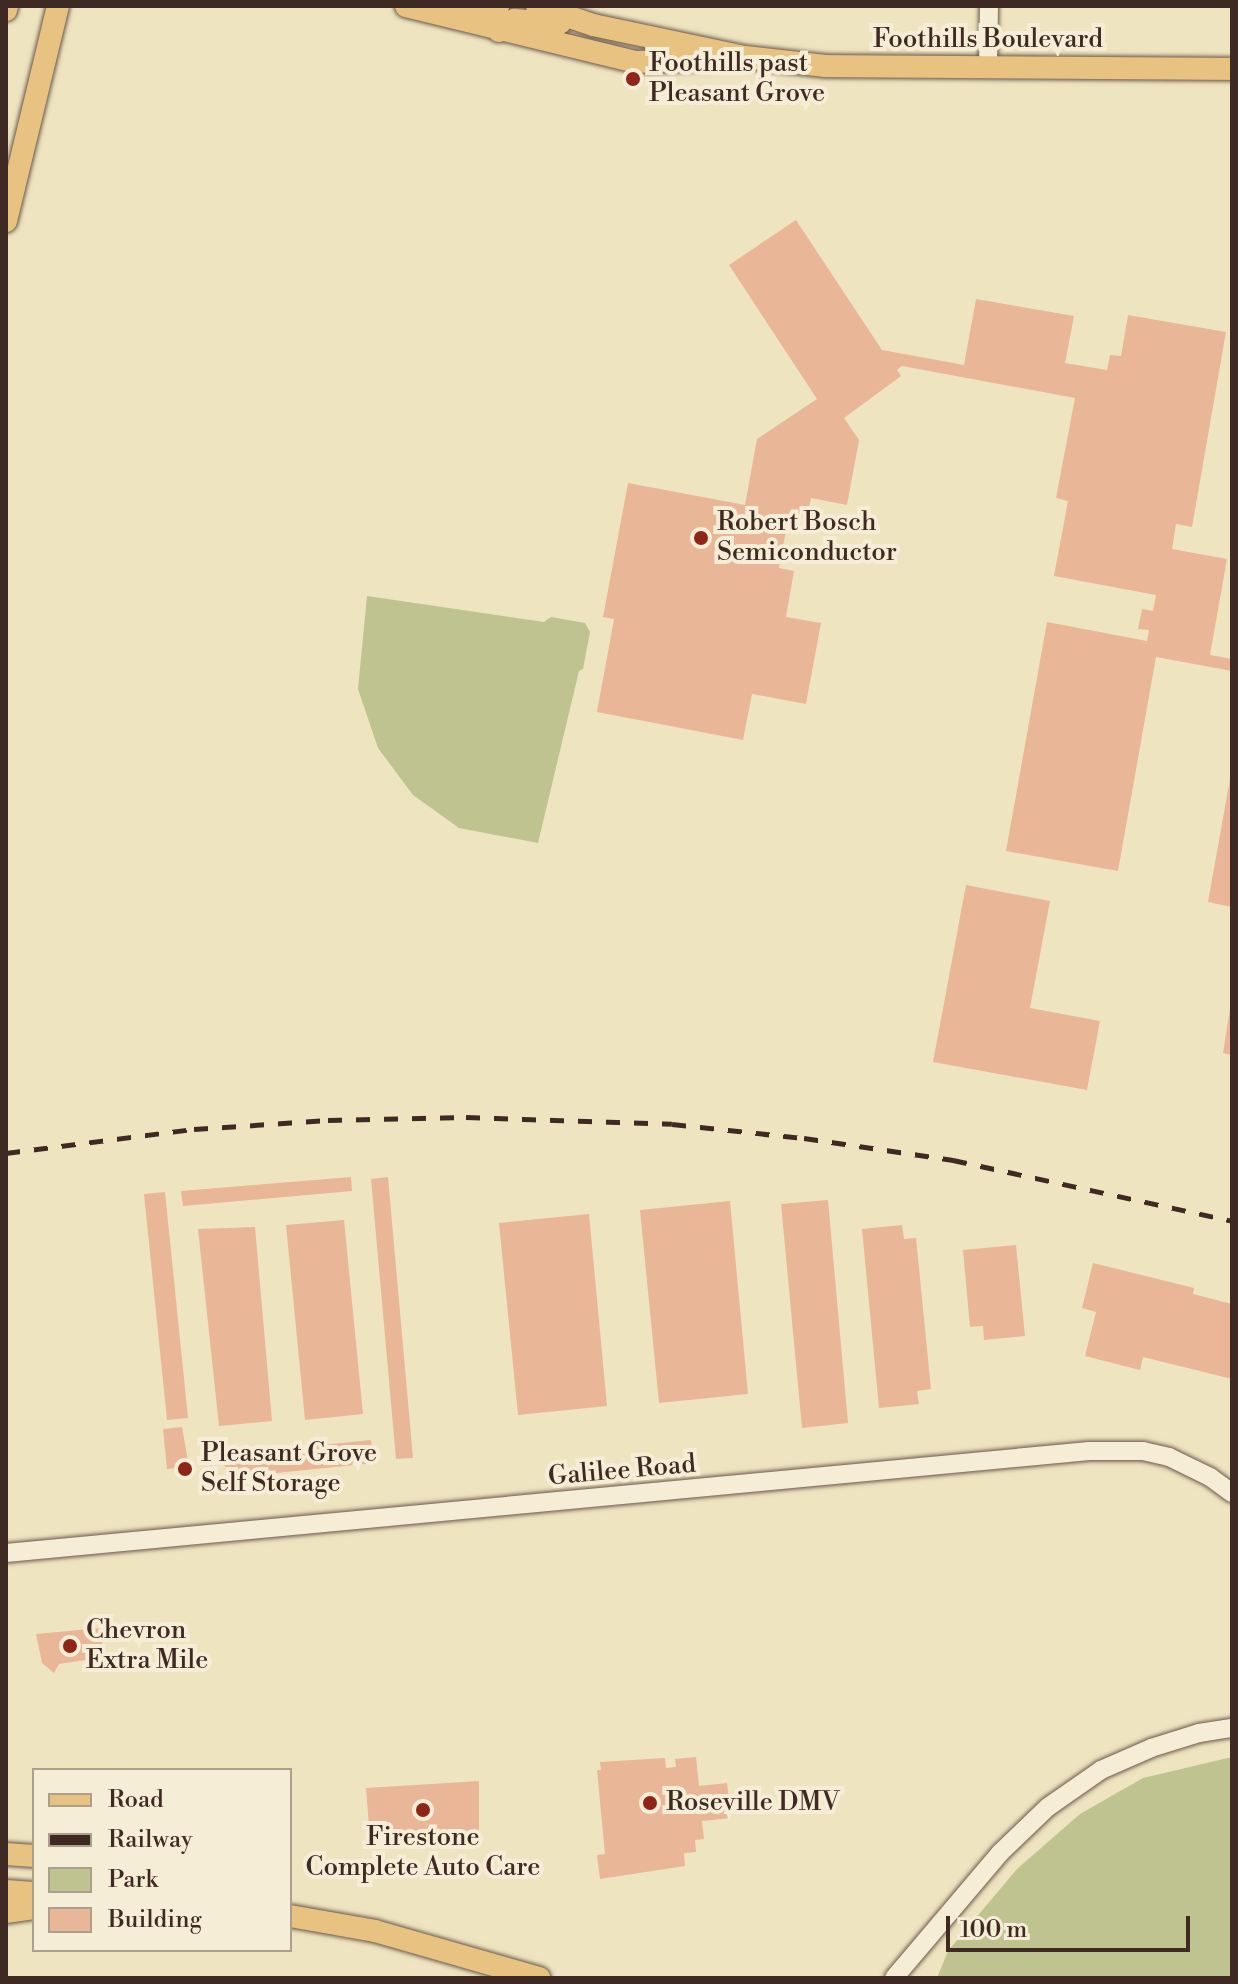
<!DOCTYPE html>
<html>
<head>
<meta charset="utf-8">
<style>
	body { margin:0 }
	#map { position:relative; width:1238px; height:1984px; overflow:hidden; background:#efe4c0; font-family:"Libre Bodoni",serif }
	div>[style] { position:absolute }
	[style*='--x'] { left:calc(var(--x)*1px); top:calc(var(--y)*1px); width:calc(var(--w)*1px); rotate:calc(var(--a)*1deg) }
	.green>* { inset:0; background:#bec38f }
	.building>* { inset:0; background:#e9b698 }
	.roads { filter:drop-shadow(0 0 2px #6b584a) drop-shadow(0 0 2px #6b584a) }
	.minor>* { height:18px; margin:-9px; padding:0 9px; transform-origin:9px; border-radius:9px; background:#f5edd6 }
	.major>* { height:22px; margin:-11px; padding:0 11px; transform-origin:11px; border-radius:11px; background:#e8c280 }
	.rail>* { height:5px; margin-top:-2.5px; transform-origin:0; background:repeating-linear-gradient(90deg,#3f2a23 0 14px,transparent 0 28px) }
	.dots>* { width:22px; height:22px; translate:-50% -50%; box-sizing:border-box; border:4px solid #f5edd6; border-radius:50% }
	span { translate:-50% -50%; white-space:nowrap; text-align:center; line-height:1.15; -webkit-text-stroke:8px #f5edd6; paint-order:stroke }
	.street-label { font-size:26px; color:#3f2a23 }
	.poi-label { font-size:26px; color:#3f2a23 }
	.left { translate:0 -50%; text-align:left }
	.frame { position:absolute; inset:0; border:8px solid #3f2a23; pointer-events:none }
	.legend { position:absolute; left:32px; top:1768px; width:260px; height:184px; box-sizing:border-box; background:#f5edd6; border:2px solid #ac9f8e; margin:0; padding:10px 14px; list-style:none; font-size:24px; color:#3f2a23 }
	.legend li { display:flex; align-items:center; gap:16px; height:40px }
	.legend b { width:40px; border:2px solid #ac9f8e }
	.scale { position:absolute; left:946px; top:1916px; width:244px; height:36px; box-sizing:border-box; border:4px solid #3f2a23; border-top:0; padding-left:10px; font-size:24px; line-height:28px; white-space:nowrap; color:#3f2a23; -webkit-text-stroke:6px #f5edd6; paint-order:stroke }
</style>
</head>
<body>
<div id="map">
	<div class="green">
		<i style="clip-path:polygon(367px 596px,544px 622px,551px 617px,585px 623px,590px 632px,583px 669px,579px 671px,538px 843px,459px 828px,413px 795px,378px 748px,358px 689px)"></i>
		<i style="clip-path:polygon(1232px 1757px,1232px 1978px,937px 1978px,948px 1951px,1017px 1869px,1080px 1814px,1143px 1778px)"></i>
	</div>
	<div class="building">
		<i style="clip-path:polygon(796px 220px,882px 350px,964px 365px,976px 299px,1074px 316px,1065px 363px,1107px 370px,1110px 355px,1121px 356px,1128px 315px,1226px 332px,1192px 527px,1176px 524px,1172px 549px,1227px 559px,1210px 655px,1232px 659px,1232px 671px,1156px 657px,1118px 871px,1006px 851px,1047px 622px,1147px 641px,1149px 630px,1138px 629px,1142px 609px,1153px 611px,1156px 595px,1054px 576px,1068px 501px,1056px 498px,1075px 398px,902px 366px,897px 370px,901px 376px,844px 418px,859px 440px,847px 505px,811px 498px,807px 518px,789px 515px,779px 568px,794px 571px,786px 617px,821px 623px,806px 704px,752px 694px,743px 740px,597px 712px,614px 619px,603px 617px,628px 483px,745px 505px,757px 439px,817px 399px,729px 265px)"></i>
		<i style="clip-path:polygon(1230px 779px,1232px 779px,1232px 907px,1208px 902px)"></i>
		<i style="clip-path:polygon(966px 885px,1050px 901px,1030px 1008px,1100px 1021px,1087px 1090px,933px 1062px)"></i>
		<i style="clip-path:polygon(1230px 1009px,1232px 1009px,1232px 1055px,1223px 1053px)"></i>
		<i style="clip-path:polygon(351px 1177px,352px 1191px,183px 1206px,181px 1191px)"></i>
		<i style="clip-path:polygon(388px 1177px,413px 1458px,396px 1459px,371px 1179px)"></i>
		<i style="clip-path:polygon(165px 1192px,188px 1418px,167px 1420px,144px 1194px)"></i>
		<i style="clip-path:polygon(828px 1200px,848px 1423px,802px 1428px,781px 1204px)"></i>
		<i style="clip-path:polygon(730px 1201px,748px 1394px,659px 1403px,640px 1210px)"></i>
		<i style="clip-path:polygon(589px 1214px,607px 1406px,518px 1415px,499px 1223px)"></i>
		<i style="clip-path:polygon(344px 1220px,363px 1414px,305px 1420px,286px 1225px)"></i>
		<i style="clip-path:polygon(902px 1225px,904px 1239px,916px 1238px,931px 1389px,917px 1391px,919px 1404px,879px 1408px,862px 1229px)"></i>
		<i style="clip-path:polygon(255px 1227px,272px 1421px,219px 1426px,198px 1229px)"></i>
		<i style="clip-path:polygon(1016px 1245px,1025px 1336px,984px 1340px,983px 1326px,970px 1327px,963px 1250px)"></i>
		<i style="clip-path:polygon(1093px 1263px,1194px 1288px,1193px 1294px,1232px 1304px,1232px 1379px,1143px 1357px,1140px 1370px,1085px 1356px,1096px 1312px,1082px 1308px)"></i>
		<i style="clip-path:polygon(182px 1427px,189px 1467px,167px 1469px,163px 1429px)"></i>
		<i style="clip-path:polygon(371px 1440px,374px 1463px,226px 1478px,224px 1455px)"></i>
		<i style="clip-path:polygon(101px 1628px,103px 1657px,90px 1667px,85px 1660px,59px 1664px,54px 1673px,42px 1663px,36px 1634px)"></i>
		<i style="clip-path:polygon(696px 1757px,699px 1786px,727px 1783px,731px 1818px,702px 1821px,704px 1839px,695px 1840px,696px 1852px,684px 1853px,685px 1866px,600px 1879px,597px 1855px,605px 1854px,597px 1770px,601px 1770px,600px 1762px,665px 1758px,666px 1768px,676px 1767px,675px 1759px)"></i>
		<i style="clip-path:polygon(479px 1781px,479px 1832px,370px 1838px,366px 1788px)"></i>
	</div>
	<div class="roads">
		<div class="minor">
			<i style="--x:988;--y:68;--w:62;--a:-89.1"></i>
			<i style="--x:6;--y:1553;--w:1088;--a:-5.38"></i>
			<i style="--x:1089;--y:1451;--w:54;--a:0"></i>
			<i style="--x:1143;--y:1451;--w:27;--a:13"></i>
			<i style="--x:1169;--y:1457;--w:46;--a:26"></i>
			<i style="--x:1210;--y:1477;--w:27;--a:36"></i>
			<i style="--x:894;--y:1978;--w:164;--a:-49.7"></i>
			<i style="--x:1000;--y:1853;--w:66;--a:-43.8"></i>
			<i style="--x:1048;--y:1807;--w:65;--a:-34.9"></i>
			<i style="--x:1101;--y:1770;--w:55;--a:-23.7"></i>
			<i style="--x:1151;--y:1748;--w:50;--a:-17.4"></i>
			<i style="--x:1199;--y:1733;--w:33;--a:-9"></i>
		</div>
		<div class="major">
			<i style="--x:406;--y:6;--w:237;--a:13.7"></i>
			<i style="--x:636;--y:62;--w:75;--a:-2.3"></i>
			<i style="--x:537;--y:6;--w:59;--a:18.7"></i>
			<i style="--x:593;--y:25;--w:155;--a:11.9"></i>
			<i style="--x:745;--y:57;--w:81;--a:6.4"></i>
			<i style="--x:825;--y:66;--w:407;--a:0.4"></i>
			<i style="--x:6;--y:10;--w:4;--a:-76"></i>
			<i style="--x:463;--y:13;--w:27;--a:0"></i>
			<i style="--x:490;--y:13;--w:11;--a:-41"></i>
			<i style="--x:499;--y:31;--w:19;--a:-36"></i>
			<i style="--x:514;--y:20;--w:46;--a:3.7"></i>
			<i style="--x:6;--y:221;--w:221;--a:-76.4"></i>
			<i style="--x:6;--y:1854;--w:28;--a:4"></i>
			<i style="--x:6;--y:1891;--w:28;--a:4"></i>
			<i style="--x:6;--y:1912;--w:28;--a:-8"></i>
			<i style="--x:290;--y:1916;--w:86;--a:10"></i>
			<i style="--x:375;--y:1931;--w:171;--a:16"></i>
		</div>
	</div>
	<div class="rail">
		<i style="--x:6;--y:1153;--w:190;--a:-7.3"></i>
		<i style="--x:194;--y:1129;--w:134;--a:-3.8"></i>
		<i style="--x:328;--y:1120;--w:138;--a:-1.2"></i>
		<i style="--x:466;--y:1117;--w:206;--a:1.9"></i>
		<i style="--x:672;--y:1124;--w:133;--a:6.1"></i>
		<i style="--x:804;--y:1138;--w:151;--a:8.4"></i>
		<i style="--x:953;--y:1160;--w:286;--a:12.3"></i>
	</div>
	<div class="dots">
		<i style="left:633px;top:79px;background:#8f2418"></i>
		<i style="left:701px;top:538px;background:#8f2418"></i>
		<i style="left:185px;top:1469px;background:#8f2418"></i>
		<i style="left:70px;top:1646px;background:#8f2418"></i>
		<i style="left:650px;top:1803px;background:#8f2418"></i>
		<i style="left:423px;top:1810px;background:#8f2418"></i>
	</div>
	<div class="street-label">
		<span style="left:988px;top:40px">Foothills Boulevard</span>
		<span style="left:622px;top:1471px;rotate:-5deg">Galilee Road</span>
	</div>
	<div class="poi-label">
		<span class="left" style="left:649px;top:79px">Foothills past<br>Pleasant Grove</span>
		<span class="left" style="left:717px;top:538px">Robert Bosch<br>Semiconductor</span>
		<span class="left" style="left:201px;top:1469px">Pleasant Grove<br>Self Storage</span>
		<span class="left" style="left:86px;top:1646px">Chevron<br>Extra Mile</span>
		<span class="left" style="left:666px;top:1803px">Roseville DMV</span>
		<span style="left:423px;top:1853px">Firestone<br>Complete Auto Care</span>
	</div>
	<div class="frame"></div>
	<ul class="legend">
	<li><b style="height:10px;background:#e8c280"></b>Road</li>
	<li><b style="height:10px;background:#3f2a23"></b>Railway</li>
	<li><b style="height:22px;background:#bec38f"></b>Park</li>
	<li><b style="height:22px;background:#e9b698"></b>Building</li>
	</ul>
	<div class="scale">100 m</div>
</div>
</body>
</html>
